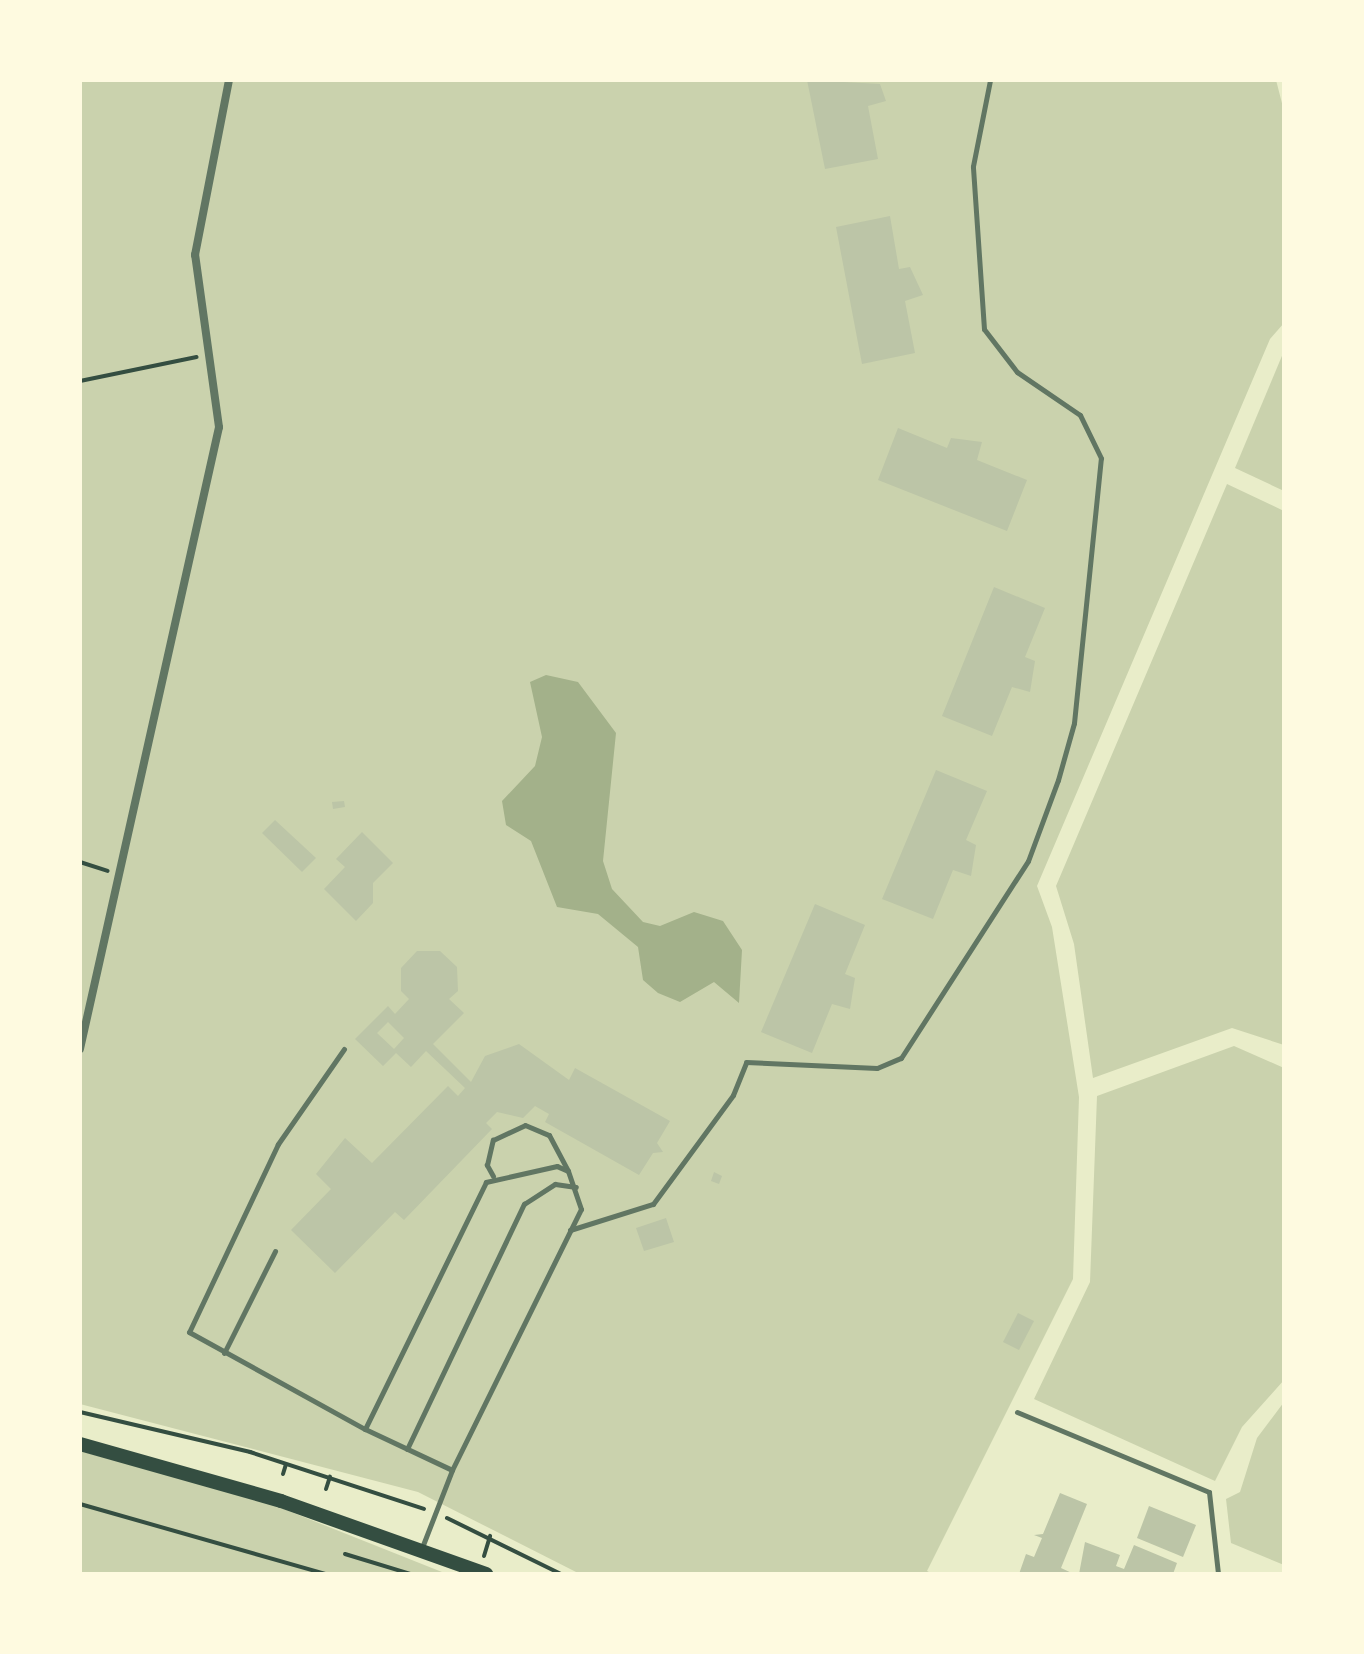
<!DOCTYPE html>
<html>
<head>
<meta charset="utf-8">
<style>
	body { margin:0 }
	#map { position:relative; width:1364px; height:1654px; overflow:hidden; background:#e9edc9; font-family:"PT Serif",serif }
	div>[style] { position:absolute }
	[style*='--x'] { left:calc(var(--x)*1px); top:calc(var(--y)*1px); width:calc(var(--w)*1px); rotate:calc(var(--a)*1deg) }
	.green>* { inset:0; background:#cad2ad }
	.water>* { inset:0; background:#a3b18a }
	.building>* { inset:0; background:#bcc5a7 }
	.path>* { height:4px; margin:-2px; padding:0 2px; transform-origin:2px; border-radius:2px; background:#344e41 }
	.service>* { height:5px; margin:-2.5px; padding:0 2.5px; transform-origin:2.5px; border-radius:2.5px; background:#617663 }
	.minor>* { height:8px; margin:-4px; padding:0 4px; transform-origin:4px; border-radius:4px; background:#617663 }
	.secondary>* { height:14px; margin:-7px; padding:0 7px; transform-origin:7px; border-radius:7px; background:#344e41 }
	span { translate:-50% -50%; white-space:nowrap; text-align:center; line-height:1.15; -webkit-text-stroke:6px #fefae0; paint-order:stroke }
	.frame { position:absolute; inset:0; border:82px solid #fefae0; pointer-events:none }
</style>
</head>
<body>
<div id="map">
	<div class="green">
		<i style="clip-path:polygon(80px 80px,1276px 80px,1284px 111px,1284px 323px,1270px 339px,1037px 886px,1052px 927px,1079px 1097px,1073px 1279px,927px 1571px,933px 1574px,580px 1574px,418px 1492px,80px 1404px)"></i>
		<i style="clip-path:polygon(1284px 351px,1284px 491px,1235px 468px)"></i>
		<i style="clip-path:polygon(1227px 484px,1284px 511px,1284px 1045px,1232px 1028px,1093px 1078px,1074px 944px,1056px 886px)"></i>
		<i style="clip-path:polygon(1234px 1046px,1284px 1068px,1284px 1380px,1242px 1427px,1215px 1481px,1034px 1399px,1090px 1282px,1097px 1096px)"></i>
		<i style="clip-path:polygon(1284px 1402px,1284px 1565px,1231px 1543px,1226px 1499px,1240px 1492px,1257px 1438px)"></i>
		<i style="clip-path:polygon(80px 1451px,256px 1498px,447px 1574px,80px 1574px)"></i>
	</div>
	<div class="water">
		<i style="clip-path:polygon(546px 675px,578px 682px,616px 733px,603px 861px,612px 889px,643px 922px,660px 926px,694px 912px,723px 921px,742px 950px,739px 1003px,714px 982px,680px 1002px,658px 993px,643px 980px,638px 947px,598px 914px,557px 907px,531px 841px,506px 825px,502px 801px,535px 766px,542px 737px,530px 682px)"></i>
	</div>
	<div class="building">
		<i style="clip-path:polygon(807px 80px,880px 84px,886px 101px,868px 106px,878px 159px,825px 169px)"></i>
		<i style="clip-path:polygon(890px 216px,899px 269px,910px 267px,923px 295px,905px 301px,915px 353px,862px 364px,836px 227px)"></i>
		<i style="clip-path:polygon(898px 428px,947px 448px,951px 438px,982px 442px,977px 460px,1027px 480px,1007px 531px,878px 480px)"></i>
		<i style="clip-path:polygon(994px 587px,1045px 608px,1025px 657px,1035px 661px,1030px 692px,1012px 687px,992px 736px,942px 716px)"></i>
		<i style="clip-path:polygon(936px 770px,987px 791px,966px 840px,976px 845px,971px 876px,953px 870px,933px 919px,882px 899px)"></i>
		<i style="clip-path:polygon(344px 801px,345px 807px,333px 809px,332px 802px)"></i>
		<i style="clip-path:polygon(275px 820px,316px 858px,302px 872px,262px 833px)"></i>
		<i style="clip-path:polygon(362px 832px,393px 863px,373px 883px,373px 903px,356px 921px,324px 889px,345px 867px,336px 859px)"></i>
		<i style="clip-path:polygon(815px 904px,865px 925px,845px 974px,855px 978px,850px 1009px,832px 1004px,812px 1053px,761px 1032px)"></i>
		<i style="clip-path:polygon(evenodd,417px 951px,440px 951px,457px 967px,458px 991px,449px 999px,464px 1013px,433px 1044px,471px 1082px,485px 1056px,519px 1044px,569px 1080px,575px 1068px,670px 1121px,657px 1143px,663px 1152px,653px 1153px,639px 1175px,545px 1122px,549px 1114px,535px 1106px,523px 1118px,497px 1112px,486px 1123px,492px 1129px,404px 1220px,395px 1212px,335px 1273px,291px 1230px,331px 1189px,316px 1174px,345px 1138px,372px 1163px,448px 1086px,458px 1096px,465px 1088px,426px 1051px,411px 1067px,396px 1053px,383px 1066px,355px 1039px,388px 1006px,395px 1014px,409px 999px,401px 991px,401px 968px,417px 951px,388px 1022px,404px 1038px,394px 1049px,377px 1033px,388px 1022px)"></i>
		<i style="clip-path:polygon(714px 1172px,722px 1176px,719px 1184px,711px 1181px)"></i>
		<i style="clip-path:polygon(666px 1218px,674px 1242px,644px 1251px,636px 1228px)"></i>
		<i style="clip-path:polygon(1018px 1313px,1034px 1321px,1019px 1350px,1003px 1342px)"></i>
		<i style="clip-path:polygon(1060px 1493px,1087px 1504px,1061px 1568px,1074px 1574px,1019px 1574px,1026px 1554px,1034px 1557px,1042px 1538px,1034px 1535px,1043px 1534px)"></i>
		<i style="clip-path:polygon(1149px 1506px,1196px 1525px,1183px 1557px,1137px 1538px)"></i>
		<i style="clip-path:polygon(1085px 1542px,1120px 1555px,1116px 1566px,1124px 1569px,1134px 1545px,1177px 1563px,1173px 1574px,1079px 1574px)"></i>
	</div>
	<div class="path">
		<i style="--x:80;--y:381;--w:119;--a:-11.6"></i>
		<i style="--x:80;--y:862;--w:29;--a:18"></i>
		<i style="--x:80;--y:1412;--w:175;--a:13.2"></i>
		<i style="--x:250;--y:1452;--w:183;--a:18.1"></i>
		<i style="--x:283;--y:1474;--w:10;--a:-73"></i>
		<i style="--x:326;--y:1489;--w:13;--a:-72"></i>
		<i style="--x:80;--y:1504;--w:255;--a:15.9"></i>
		<i style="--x:447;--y:1518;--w:127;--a:26.2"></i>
		<i style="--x:345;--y:1554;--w:69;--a:16.9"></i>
		<i style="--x:484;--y:1556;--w:21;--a:-73"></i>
	</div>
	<div class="service">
		<i style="--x:344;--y:1049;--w:116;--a:124.8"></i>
		<i style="--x:278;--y:1144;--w:208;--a:115.3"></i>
		<i style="--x:189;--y:1332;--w:201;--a:28.9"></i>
		<i style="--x:493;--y:1176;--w:13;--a:-119"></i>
		<i style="--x:487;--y:1165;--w:26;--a:-77"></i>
		<i style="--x:493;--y:1140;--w:35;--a:-25"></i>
		<i style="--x:525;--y:1125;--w:26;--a:23"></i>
		<i style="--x:549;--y:1135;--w:40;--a:62"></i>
		<i style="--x:570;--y:1230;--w:87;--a:-17.4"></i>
		<i style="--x:653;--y:1204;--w:135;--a:-53.7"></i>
		<i style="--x:733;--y:1095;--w:35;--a:-68"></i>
		<i style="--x:746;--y:1062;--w:131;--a:2.6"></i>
		<i style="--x:877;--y:1068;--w:26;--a:-23"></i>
		<i style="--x:901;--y:1058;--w:234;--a:-57.2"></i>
		<i style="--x:1028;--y:861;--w:86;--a:-69.7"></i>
		<i style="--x:1058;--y:780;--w:59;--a:-74.3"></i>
		<i style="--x:1074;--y:723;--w:266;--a:-84.2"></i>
		<i style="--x:1101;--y:458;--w:48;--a:-116"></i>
		<i style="--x:1080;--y:415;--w:76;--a:-145.7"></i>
		<i style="--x:1017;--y:372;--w:54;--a:-127.5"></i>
		<i style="--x:984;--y:329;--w:163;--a:-93.9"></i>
		<i style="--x:973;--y:166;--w:88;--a:-78.8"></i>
		<i style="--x:224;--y:1353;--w:114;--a:-63.4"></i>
		<i style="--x:1017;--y:1412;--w:208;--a:22.6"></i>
		<i style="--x:1209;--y:1492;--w:82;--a:83.7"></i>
		<i style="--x:407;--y:1449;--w:272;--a:-64.5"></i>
		<i style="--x:524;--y:1204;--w:37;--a:-33"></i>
		<i style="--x:555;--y:1184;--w:21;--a:8"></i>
		<i style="--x:421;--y:1550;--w:86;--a:-68.8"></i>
		<i style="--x:452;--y:1470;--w:291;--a:-63.7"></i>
		<i style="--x:581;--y:1209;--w:40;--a:-108.9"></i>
		<i style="--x:568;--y:1171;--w:12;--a:-156"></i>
		<i style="--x:557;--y:1166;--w:73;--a:167.3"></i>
		<i style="--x:486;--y:1182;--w:275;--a:116.1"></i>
		<i style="--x:365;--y:1429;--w:96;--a:25.2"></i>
	</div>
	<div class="minor">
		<i style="--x:80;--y:1049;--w:637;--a:-77.4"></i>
		<i style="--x:219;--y:427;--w:174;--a:-97.9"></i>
		<i style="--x:195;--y:255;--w:178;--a:-79"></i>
	</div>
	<div class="secondary">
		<i style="--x:80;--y:1444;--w:209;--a:15.8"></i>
		<i style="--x:281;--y:1501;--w:218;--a:19.6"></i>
	</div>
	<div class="frame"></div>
</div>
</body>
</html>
